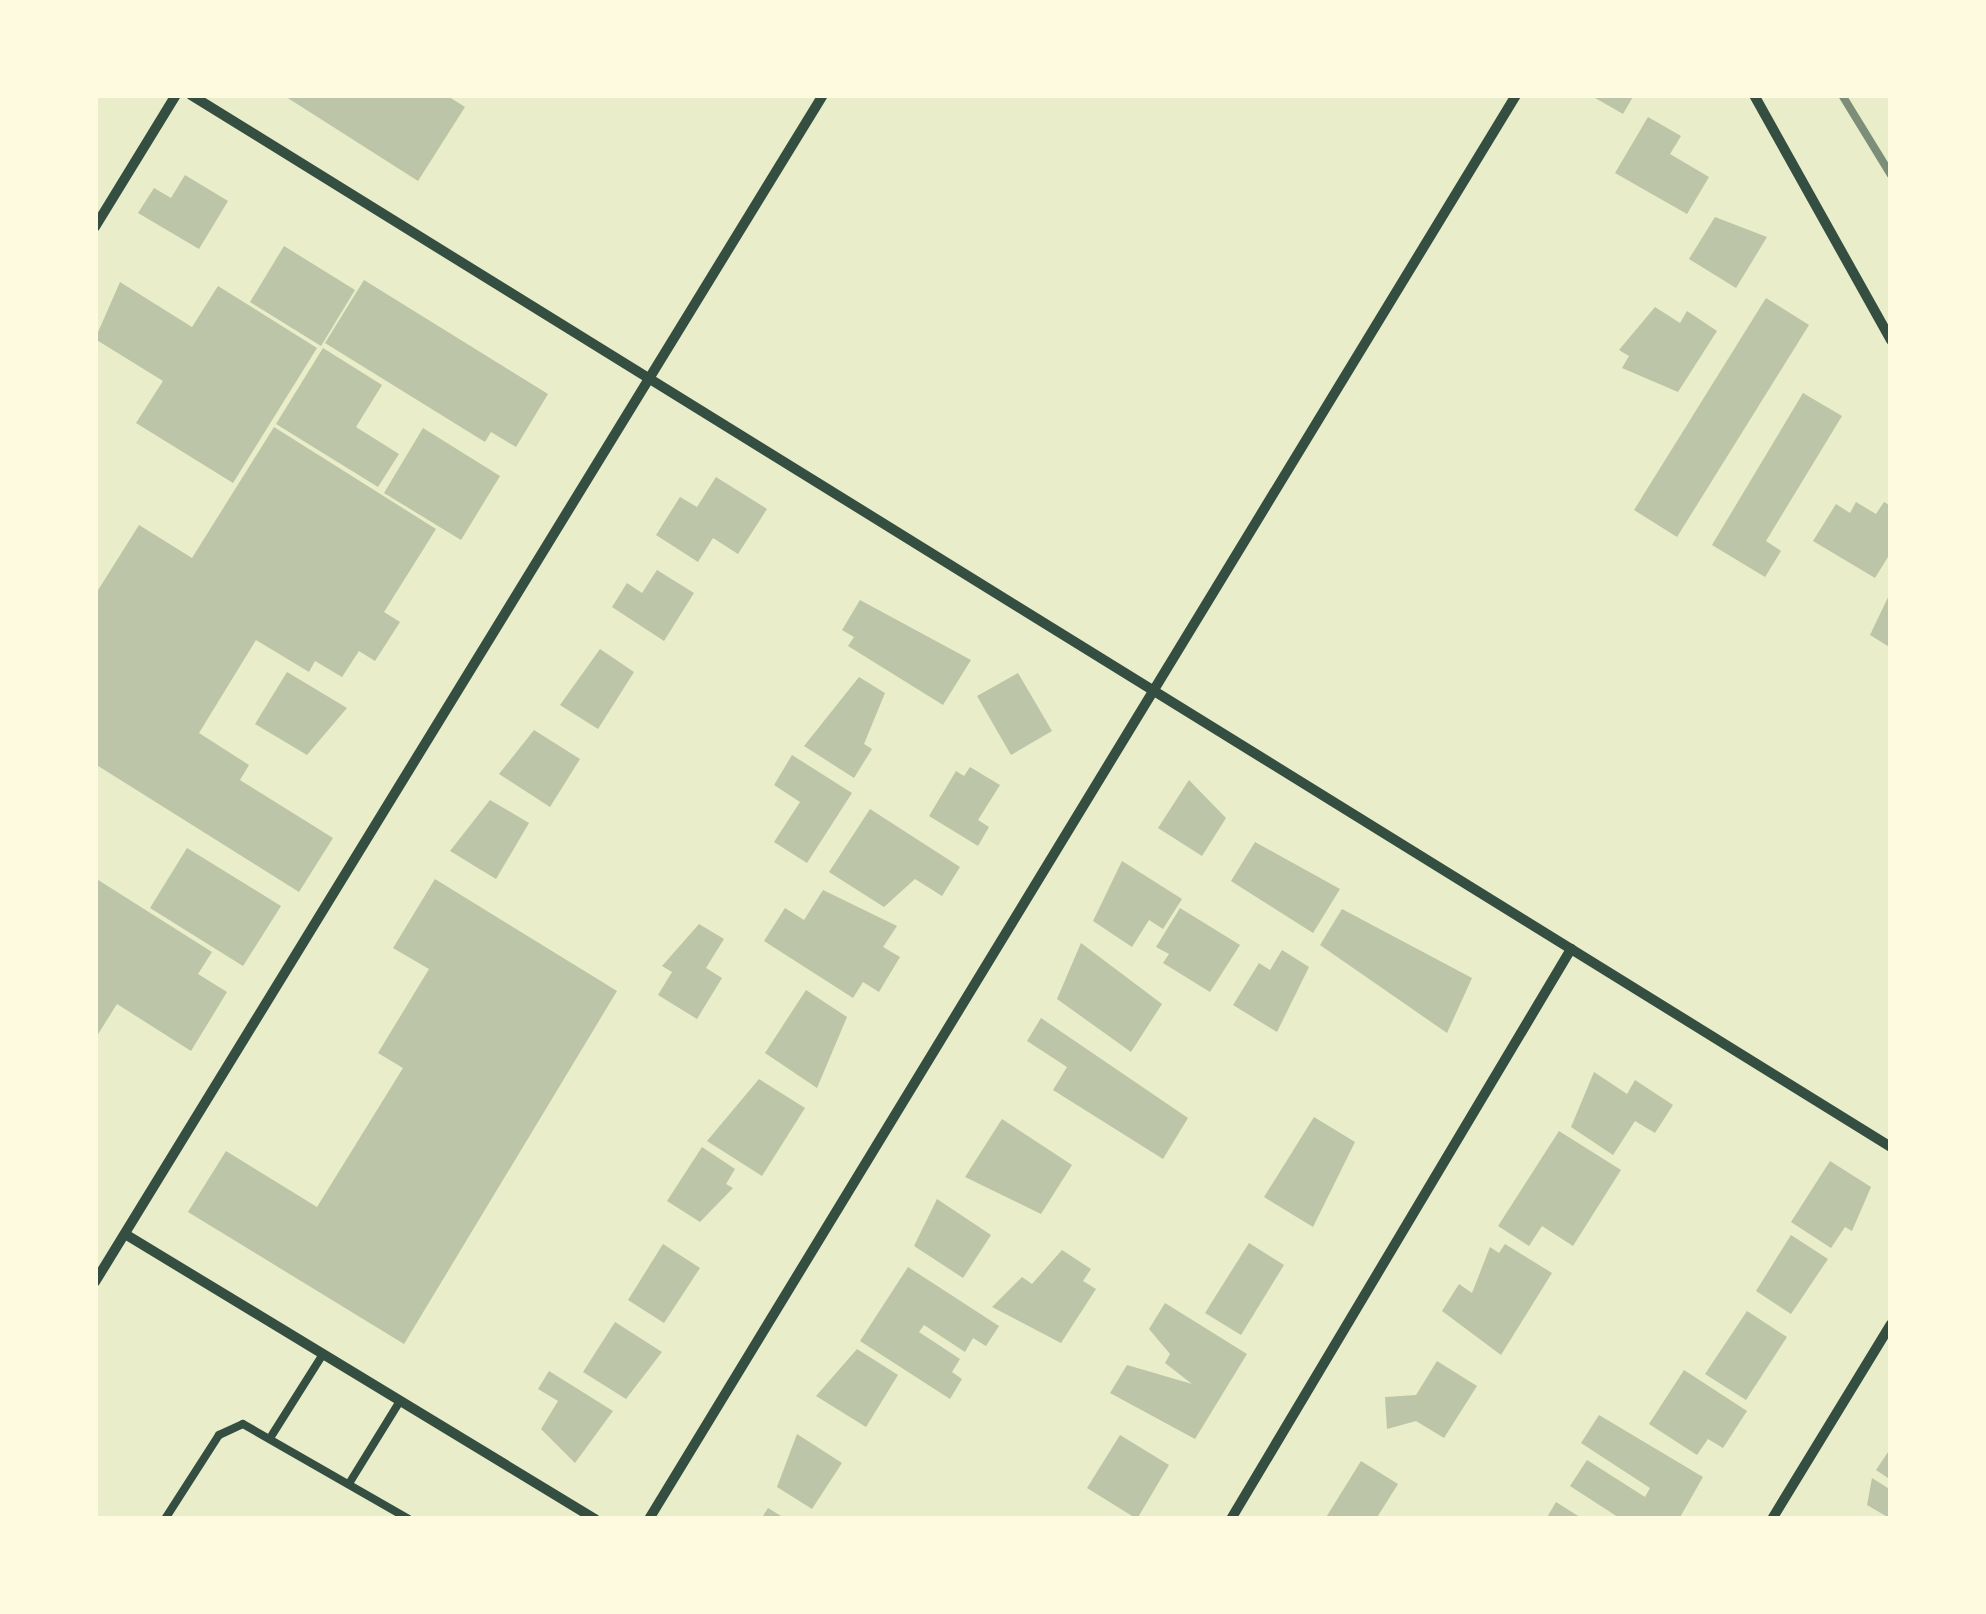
<!DOCTYPE html>
<html>
<head>
<meta charset="utf-8">
<style>
	body { margin:0 }
	#map { position:relative; width:1986px; height:1614px; overflow:hidden; background:#e9edc9; font-family:"PT Sans Narrow",sans-serif }
	div>[style] { position:absolute }
	[style*='--x'] { left:calc(var(--x)*1px); top:calc(var(--y)*1px); width:calc(var(--w)*1px); rotate:calc(var(--a)*1deg) }
	.building>* { inset:0; background:#bcc5a7 }
	.service>* { height:8px; margin:-4px; padding:0 4px; transform-origin:4px; border-radius:4px; background:#344e41 }
	.minor>* { height:10px; margin:-5px; padding:0 5px; transform-origin:5px; border-radius:5px; background:#344e41 }
	.rail>* { height:8px; margin:-4px; padding:0 4px; transform-origin:4px; border-radius:4px; background:#7c8e77 }
	span { translate:-50% -50%; white-space:nowrap; text-align:center; line-height:1.15; -webkit-text-stroke:10px #fefae0; paint-order:stroke }
	.frame { position:absolute; inset:0; border:98px solid #fefae0; pointer-events:none }
</style>
</head>
<body>
<div id="map">
	<div class="building">
		<i style="clip-path:polygon(283px 95px,446px 95px,465px 107px,418px 181px)"></i>
		<i style="clip-path:polygon(1590px 95px,1634px 95px,1623px 114px)"></i>
		<i style="clip-path:polygon(1648px 117px,1681px 136px,1670px 154px,1709px 177px,1687px 214px,1615px 173px)"></i>
		<i style="clip-path:polygon(185px 175px,228px 201px,199px 249px,138px 213px,154px 188px,171px 198px)"></i>
		<i style="clip-path:polygon(1715px 217px,1767px 237px,1736px 288px,1689px 259px)"></i>
		<i style="clip-path:polygon(284px 246px,355px 290px,321px 346px,250px 302px)"></i>
		<i style="clip-path:polygon(364px 280px,548px 394px,516px 447px,491px 432px,485px 442px,325px 343px)"></i>
		<i style="clip-path:polygon(120px 282px,192px 327px,218px 286px,317px 348px,233px 483px,136px 423px,163px 381px,95px 339px)"></i>
		<i style="clip-path:polygon(1766px 298px,1809px 325px,1677px 537px,1634px 510px)"></i>
		<i style="clip-path:polygon(1655px 307px,1680px 323px,1687px 311px,1717px 331px,1678px 392px,1622px 368px,1629px 356px,1619px 350px)"></i>
		<i style="clip-path:polygon(323px 348px,382px 385px,356px 427px,399px 454px,378px 487px,276px 424px)"></i>
		<i style="clip-path:polygon(1803px 393px,1842px 416px,1766px 541px,1781px 551px,1765px 577px,1712px 545px)"></i>
		<i style="clip-path:polygon(274px 427px,436px 529px,384px 612px,400px 622px,375px 661px,359px 651px,342px 677px,315px 661px,309px 672px,256px 640px,199px 733px,249px 765px,240px 780px,333px 838px,299px 892px,95px 764px,95px 595px,139px 525px,192px 558px)"></i>
		<i style="clip-path:polygon(423px 428px,500px 476px,461px 540px,384px 493px)"></i>
		<i style="clip-path:polygon(716px 477px,767px 509px,738px 554px,713px 538px,698px 562px,656px 535px,680px 497px,697px 507px)"></i>
		<i style="clip-path:polygon(1856px 502px,1876px 514px,1884px 502px,1891px 506px,1891px 552px,1875px 578px,1813px 541px,1836px 504px,1850px 513px)"></i>
		<i style="clip-path:polygon(657px 570px,694px 593px,664px 641px,612px 607px,627px 583px,642px 593px)"></i>
		<i style="clip-path:polygon(1891px 591px,1891px 648px,1870px 635px)"></i>
		<i style="clip-path:polygon(860px 600px,971px 660px,943px 705px,848px 646px,854px 637px,842px 630px)"></i>
		<i style="clip-path:polygon(600px 649px,634px 672px,598px 729px,560px 705px)"></i>
		<i style="clip-path:polygon(287px 672px,347px 708px,307px 755px,255px 724px)"></i>
		<i style="clip-path:polygon(1018px 673px,1052px 731px,1011px 755px,977px 696px)"></i>
		<i style="clip-path:polygon(859px 677px,885px 693px,864px 744px,872px 749px,854px 778px,804px 746px)"></i>
		<i style="clip-path:polygon(534px 730px,580px 759px,550px 807px,499px 774px)"></i>
		<i style="clip-path:polygon(792px 755px,852px 793px,807px 863px,774px 842px,800px 802px,774px 785px)"></i>
		<i style="clip-path:polygon(970px 767px,1000px 785px,978px 820px,989px 827px,978px 846px,929px 816px,956px 771px,964px 776px)"></i>
		<i style="clip-path:polygon(1189px 780px,1226px 818px,1202px 856px,1158px 828px)"></i>
		<i style="clip-path:polygon(490px 800px,529px 823px,496px 879px,450px 851px)"></i>
		<i style="clip-path:polygon(870px 809px,960px 867px,942px 896px,915px 879px,884px 907px,829px 872px)"></i>
		<i style="clip-path:polygon(1255px 842px,1340px 889px,1313px 933px,1231px 881px)"></i>
		<i style="clip-path:polygon(187px 848px,281px 906px,243px 966px,150px 908px)"></i>
		<i style="clip-path:polygon(1122px 861px,1182px 899px,1163px 929px,1149px 920px,1132px 947px,1093px 921px)"></i>
		<i style="clip-path:polygon(95px 878px,212px 952px,198px 974px,227px 992px,191px 1051px,117px 1004px,95px 1039px)"></i>
		<i style="clip-path:polygon(435px 879px,617px 991px,404px 1344px,188px 1212px,226px 1151px,317px 1207px,403px 1068px,378px 1053px,429px 969px,393px 948px)"></i>
		<i style="clip-path:polygon(823px 890px,897px 926px,883px 947px,900px 957px,879px 992px,863px 982px,853px 998px,764px 941px,785px 908px,804px 920px)"></i>
		<i style="clip-path:polygon(1180px 908px,1240px 945px,1210px 992px,1163px 963px,1169px 954px,1156px 947px)"></i>
		<i style="clip-path:polygon(1342px 909px,1472px 978px,1447px 1033px,1320px 945px)"></i>
		<i style="clip-path:polygon(699px 924px,724px 939px,706px 968px,722px 978px,697px 1019px,658px 995px,672px 972px,662px 966px)"></i>
		<i style="clip-path:polygon(1081px 943px,1162px 1004px,1131px 1052px,1057px 999px)"></i>
		<i style="clip-path:polygon(1282px 950px,1309px 967px,1277px 1032px,1233px 1005px,1259px 963px,1270px 970px)"></i>
		<i style="clip-path:polygon(806px 990px,847px 1017px,817px 1088px,765px 1053px)"></i>
		<i style="clip-path:polygon(1041px 1018px,1188px 1118px,1163px 1159px,1053px 1090px,1067px 1067px,1027px 1041px)"></i>
		<i style="clip-path:polygon(1594px 1072px,1627px 1094px,1635px 1080px,1673px 1105px,1655px 1133px,1635px 1121px,1613px 1155px,1571px 1127px)"></i>
		<i style="clip-path:polygon(759px 1079px,805px 1108px,762px 1176px,707px 1141px)"></i>
		<i style="clip-path:polygon(1314px 1117px,1355px 1142px,1313px 1227px,1264px 1197px)"></i>
		<i style="clip-path:polygon(1002px 1119px,1072px 1165px,1041px 1214px,965px 1177px)"></i>
		<i style="clip-path:polygon(1559px 1131px,1621px 1170px,1573px 1246px,1542px 1226px,1529px 1246px,1498px 1226px)"></i>
		<i style="clip-path:polygon(702px 1147px,735px 1169px,726px 1184px,733px 1188px,700px 1222px,667px 1201px)"></i>
		<i style="clip-path:polygon(1830px 1161px,1871px 1187px,1852px 1231px,1845px 1227px,1831px 1248px,1791px 1222px)"></i>
		<i style="clip-path:polygon(937px 1199px,991px 1235px,963px 1278px,914px 1246px)"></i>
		<i style="clip-path:polygon(1791px 1235px,1828px 1259px,1791px 1314px,1756px 1291px)"></i>
		<i style="clip-path:polygon(1249px 1243px,1284px 1265px,1241px 1335px,1205px 1313px)"></i>
		<i style="clip-path:polygon(663px 1244px,700px 1268px,664px 1323px,628px 1300px)"></i>
		<i style="clip-path:polygon(1505px 1244px,1552px 1273px,1501px 1355px,1442px 1311px,1459px 1284px,1472px 1293px,1490px 1247px,1499px 1253px)"></i>
		<i style="clip-path:polygon(1062px 1250px,1091px 1269px,1083px 1281px,1096px 1289px,1061px 1343px,992px 1307px,1022px 1277px,1032px 1284px)"></i>
		<i style="clip-path:polygon(908px 1267px,999px 1326px,986px 1346px,973px 1338px,965px 1352px,924px 1325px,919px 1332px,960px 1359px,952px 1372px,962px 1379px,950px 1399px,860px 1341px)"></i>
		<i style="clip-path:polygon(1165px 1303px,1247px 1354px,1195px 1439px,1110px 1393px,1127px 1365px,1192px 1384px,1165px 1363px,1170px 1354px,1149px 1329px)"></i>
		<i style="clip-path:polygon(1747px 1311px,1787px 1337px,1746px 1400px,1705px 1374px)"></i>
		<i style="clip-path:polygon(615px 1322px,662px 1352px,626px 1399px,583px 1372px)"></i>
		<i style="clip-path:polygon(857px 1349px,898px 1375px,866px 1427px,816px 1396px)"></i>
		<i style="clip-path:polygon(1437px 1361px,1477px 1386px,1444px 1438px,1416px 1421px,1387px 1429px,1385px 1397px,1416px 1395px)"></i>
		<i style="clip-path:polygon(1684px 1370px,1747px 1411px,1723px 1448px,1708px 1439px,1697px 1455px,1649px 1424px)"></i>
		<i style="clip-path:polygon(549px 1371px,613px 1411px,575px 1463px,541px 1429px,558px 1401px,538px 1389px)"></i>
		<i style="clip-path:polygon(1599px 1415px,1703px 1477px,1679px 1519px,1621px 1519px,1570px 1486px,1587px 1460px,1645px 1497px,1650px 1488px,1581px 1443px)"></i>
		<i style="clip-path:polygon(797px 1434px,842px 1463px,812px 1509px,777px 1487px)"></i>
		<i style="clip-path:polygon(1120px 1435px,1169px 1465px,1137px 1519px,1087px 1488px)"></i>
		<i style="clip-path:polygon(1888px 1452px,1891px 1454px,1891px 1480px,1876px 1470px)"></i>
		<i style="clip-path:polygon(1361px 1461px,1398px 1484px,1376px 1519px,1325px 1519px)"></i>
		<i style="clip-path:polygon(1872px 1478px,1891px 1490px,1891px 1519px,1867px 1505px)"></i>
		<i style="clip-path:polygon(1556px 1502px,1583px 1519px,1546px 1519px)"></i>
		<i style="clip-path:polygon(768px 1508px,786px 1519px,761px 1519px)"></i>
	</div>
	<div class="service">
		<i style="--x:272;--y:1435;--w:96;--a:-57.8"></i>
		<i style="--x:350;--y:1482;--w:95;--a:-58.3"></i>
		<i style="--x:165;--y:1519;--w:100;--a:-57.3"></i>
		<i style="--x:219;--y:1435;--w:26;--a:-25"></i>
		<i style="--x:243;--y:1424;--w:191;--a:29.8"></i>
	</div>
	<div class="minor">
		<i style="--x:191;--y:95;--w:1999;--a:31.75"></i>
		<i style="--x:1754;--y:95;--w:281;--a:60.8"></i>
		<i style="--x:95;--y:227;--w:155;--a:-58.5"></i>
		<i style="--x:125;--y:1234;--w:550;--a:31.23"></i>
		<i style="--x:95;--y:1282;--w:1392;--a:-58.48"></i>
		<i style="--x:649;--y:1519;--w:1667;--a:-58.66"></i>
		<i style="--x:1231;--y:1519;--w:664;--a:-59.18"></i>
		<i style="--x:1772;--y:1519;--w:228;--a:-58.6"></i>
	</div>
	<div class="rail">
		<i style="--x:1842;--y:95;--w:94;--a:58.5"></i>
	</div>
	<div class="frame"></div>
</div>
</body>
</html>
